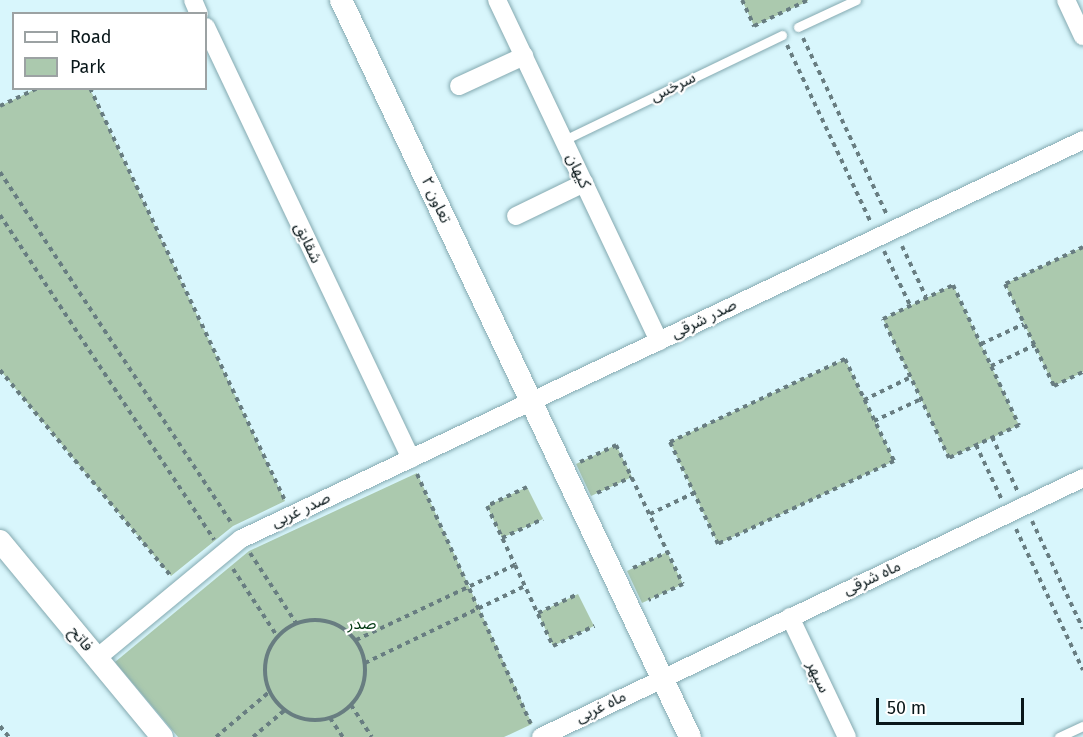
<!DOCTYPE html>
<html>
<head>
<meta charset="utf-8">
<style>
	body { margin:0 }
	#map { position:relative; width:1083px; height:737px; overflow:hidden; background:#d8f6fc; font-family:"Fira Sans","Noto Sans Arabic",sans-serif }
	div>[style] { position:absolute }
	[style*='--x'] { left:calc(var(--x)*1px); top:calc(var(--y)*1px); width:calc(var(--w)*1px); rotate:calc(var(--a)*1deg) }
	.green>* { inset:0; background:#abc9ae }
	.path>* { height:4px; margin-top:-2px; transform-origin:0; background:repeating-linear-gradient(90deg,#687d81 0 4.5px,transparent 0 9px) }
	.path>.ring { margin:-2px; padding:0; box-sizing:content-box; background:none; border:4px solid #687d81; border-radius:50% }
	.roads { filter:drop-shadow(0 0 2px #84a9b0) drop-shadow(0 0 2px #84a9b0) }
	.service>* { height:9px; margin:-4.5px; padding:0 4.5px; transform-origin:4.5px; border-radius:4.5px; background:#fff }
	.minor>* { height:18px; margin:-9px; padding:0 9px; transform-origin:9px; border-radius:9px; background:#fff }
	.tertiary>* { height:22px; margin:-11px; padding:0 11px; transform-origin:11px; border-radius:11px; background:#fff }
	span { translate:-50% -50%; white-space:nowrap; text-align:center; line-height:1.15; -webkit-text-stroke:4.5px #fff; paint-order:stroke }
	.street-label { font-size:16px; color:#081619 }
	.park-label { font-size:16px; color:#023912 }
	.legend { position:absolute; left:12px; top:12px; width:195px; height:78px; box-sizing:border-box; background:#fff; border:2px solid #9ca2a3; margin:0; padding:8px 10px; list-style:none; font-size:18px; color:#081619 }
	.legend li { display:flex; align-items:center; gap:12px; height:30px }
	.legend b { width:30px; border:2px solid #9ca2a3 }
	.scale { position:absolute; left:876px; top:698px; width:148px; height:27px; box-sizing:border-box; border:3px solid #081619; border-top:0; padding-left:8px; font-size:18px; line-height:21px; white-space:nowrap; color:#081619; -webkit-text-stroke:4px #fff; paint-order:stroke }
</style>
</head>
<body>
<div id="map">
	<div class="green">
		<i style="clip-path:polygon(742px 0,808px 0,808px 1px,754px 26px)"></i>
		<i style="clip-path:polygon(38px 88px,90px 89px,285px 501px,233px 526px,171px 576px,0 370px,0 106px)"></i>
		<i style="clip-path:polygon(1083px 247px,1083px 372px,1054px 386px,1005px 284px)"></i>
		<i style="clip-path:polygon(953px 285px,1019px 425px,949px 458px,883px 319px)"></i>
		<i style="clip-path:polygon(845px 359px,894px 461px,718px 544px,670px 442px)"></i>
		<i style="clip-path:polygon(616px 445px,632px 477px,591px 496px,576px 464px)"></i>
		<i style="clip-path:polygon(417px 473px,532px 724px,504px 737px,178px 737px,115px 662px,249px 551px)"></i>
		<i style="clip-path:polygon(527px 487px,543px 519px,502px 538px,487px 506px)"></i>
		<i style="clip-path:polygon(667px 552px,683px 584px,642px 603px,627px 571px)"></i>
		<i style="clip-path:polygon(578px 594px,594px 626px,553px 646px,538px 613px)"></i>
	</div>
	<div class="path">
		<i style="--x:742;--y:0;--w:29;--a:65"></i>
		<i style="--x:754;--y:26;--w:60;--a:-25.7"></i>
		<i style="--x:803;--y:38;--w:196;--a:64.6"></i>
		<i style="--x:787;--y:45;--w:197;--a:64.7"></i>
		<i style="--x:90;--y:88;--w:456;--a:64.7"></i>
		<i style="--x:0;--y:106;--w:42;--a:-25.3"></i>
		<i style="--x:0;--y:172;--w:422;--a:56.6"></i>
		<i style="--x:0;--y:215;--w:389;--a:56.6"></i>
		<i style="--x:902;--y:246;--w:56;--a:64.8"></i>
		<i style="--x:1083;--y:247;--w:86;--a:154.6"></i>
		<i style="--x:1005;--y:284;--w:113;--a:64.3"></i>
		<i style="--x:1054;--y:386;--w:32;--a:-26"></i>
		<i style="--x:884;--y:251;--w:60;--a:64.3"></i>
		<i style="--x:953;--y:285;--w:155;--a:64.8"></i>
		<i style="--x:1019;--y:425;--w:77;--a:154.8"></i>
		<i style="--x:949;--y:458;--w:154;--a:-115.4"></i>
		<i style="--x:883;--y:319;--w:78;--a:-25.9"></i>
		<i style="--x:981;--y:344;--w:47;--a:-24.9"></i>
		<i style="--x:845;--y:359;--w:113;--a:64.3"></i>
		<i style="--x:894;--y:461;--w:195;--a:154.8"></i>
		<i style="--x:718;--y:544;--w:113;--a:-115.2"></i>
		<i style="--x:670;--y:442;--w:194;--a:-25.4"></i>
		<i style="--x:991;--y:366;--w:49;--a:-25.5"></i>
		<i style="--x:0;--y:370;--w:266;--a:50.3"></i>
		<i style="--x:864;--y:400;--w:52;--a:-26.1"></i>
		<i style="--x:874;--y:421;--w:52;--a:-25.1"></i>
		<i style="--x:992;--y:437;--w:59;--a:64.7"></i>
		<i style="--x:976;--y:445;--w:59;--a:64.7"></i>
		<i style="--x:580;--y:462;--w:40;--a:-25"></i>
		<i style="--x:616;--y:445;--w:154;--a:64.3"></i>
		<i style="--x:683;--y:584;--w:38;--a:155"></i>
		<i style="--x:417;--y:474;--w:275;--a:65.5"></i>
		<i style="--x:527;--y:487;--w:44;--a:154.6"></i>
		<i style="--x:487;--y:506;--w:65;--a:64.6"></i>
		<i style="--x:515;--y:565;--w:89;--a:64.9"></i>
		<i style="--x:553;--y:646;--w:46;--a:-26"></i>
		<i style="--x:597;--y:493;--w:38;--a:-25"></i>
		<i style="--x:650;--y:514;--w:49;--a:-25.5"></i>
		<i style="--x:1032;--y:521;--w:119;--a:64.7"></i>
		<i style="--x:1016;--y:529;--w:156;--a:64.6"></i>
		<i style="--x:502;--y:538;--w:45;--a:-24.9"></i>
		<i style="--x:250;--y:553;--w:84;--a:56.7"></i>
		<i style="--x:633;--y:568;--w:38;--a:-25"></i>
		<i style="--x:233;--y:569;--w:80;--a:56.7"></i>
		<i style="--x:538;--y:613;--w:44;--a:-25.4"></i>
		<i class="ring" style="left:265px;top:620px;width:96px;height:96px"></i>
		<i style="--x:356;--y:640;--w:176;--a:-25.3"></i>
		<i style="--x:365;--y:663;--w:178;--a:-25.7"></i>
		<i style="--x:351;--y:705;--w:38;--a:57"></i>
		<i style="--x:330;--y:718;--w:23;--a:56"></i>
		<i style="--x:0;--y:726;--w:14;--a:51"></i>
		<i style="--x:216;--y:737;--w:70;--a:-40.3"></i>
		<i style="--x:253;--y:737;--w:42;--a:-40.2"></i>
	</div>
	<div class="roads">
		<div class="service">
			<i style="--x:798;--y:27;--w:64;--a:-25"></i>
			<i style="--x:564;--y:140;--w:242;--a:-25.7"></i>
			<i style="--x:1059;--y:737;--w:26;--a:-25"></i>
		</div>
		<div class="minor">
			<i style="--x:193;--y:0;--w:15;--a:67"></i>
			<i style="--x:497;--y:0;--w:378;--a:64.6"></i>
			<i style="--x:1066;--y:0;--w:40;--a:65"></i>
			<i style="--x:206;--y:27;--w:478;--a:64.6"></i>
			<i style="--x:459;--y:86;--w:72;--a:-24.8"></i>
			<i style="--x:516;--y:216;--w:76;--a:-25.9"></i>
			<i style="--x:790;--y:617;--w:133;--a:64.6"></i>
			<i style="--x:97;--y:658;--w:187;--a:-39.6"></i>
			<i style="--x:241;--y:539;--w:932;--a:-25.35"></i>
			<i style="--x:541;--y:737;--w:601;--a:-25.54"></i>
		</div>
		<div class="tertiary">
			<i style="--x:341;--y:0;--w:815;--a:64.66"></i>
			<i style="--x:0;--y:541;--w:254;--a:50.4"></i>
		</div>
	</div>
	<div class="street-label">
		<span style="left:673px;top:87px;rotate:-26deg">سرخس</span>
		<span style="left:578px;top:171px;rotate:65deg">کیهان</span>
		<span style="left:436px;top:200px;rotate:65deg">تعاون ۲</span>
		<span style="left:308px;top:243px;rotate:65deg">شقایق</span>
		<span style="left:704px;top:319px;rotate:-26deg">صدر شرقی</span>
		<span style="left:301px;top:510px;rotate:-25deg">صدر غربی</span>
		<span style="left:872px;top:578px;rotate:-25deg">ماه شرقی</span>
		<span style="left:81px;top:639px;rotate:50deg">فاتح</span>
		<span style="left:818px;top:677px;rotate:65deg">سپهر</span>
		<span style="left:601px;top:707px;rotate:-26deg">ماه غربی</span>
	</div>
	<div class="park-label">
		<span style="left:362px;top:624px">صدر</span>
	</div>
	<ul class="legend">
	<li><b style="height:8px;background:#fff"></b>Road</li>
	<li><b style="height:16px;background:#abc9ae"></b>Park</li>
	</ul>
	<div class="scale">50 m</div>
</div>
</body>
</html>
